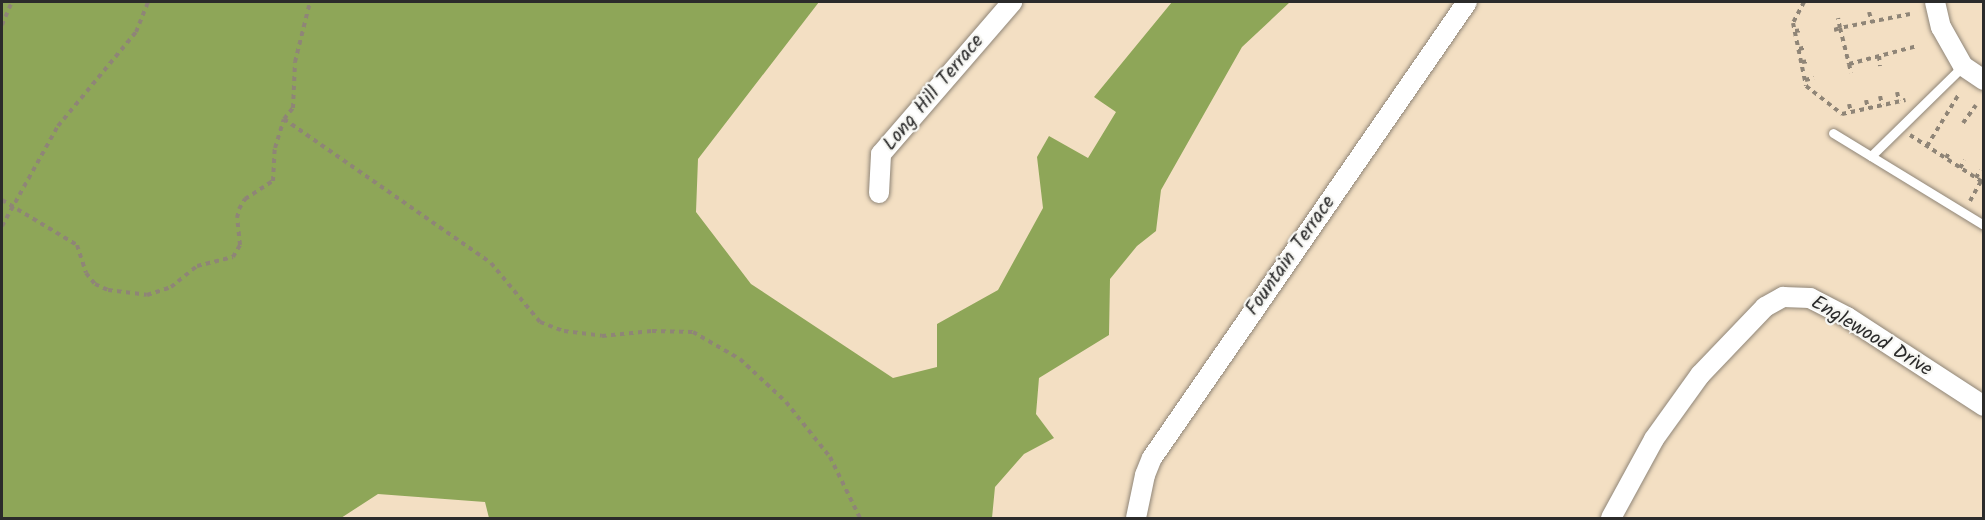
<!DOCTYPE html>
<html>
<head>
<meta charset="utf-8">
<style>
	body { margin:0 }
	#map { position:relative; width:1985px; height:520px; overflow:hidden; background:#f3dfc3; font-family:Kalam,sans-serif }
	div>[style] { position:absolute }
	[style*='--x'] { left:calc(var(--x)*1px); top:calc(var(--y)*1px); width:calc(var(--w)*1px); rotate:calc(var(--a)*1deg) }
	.forest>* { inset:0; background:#8ea658 }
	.path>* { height:4px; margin-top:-2px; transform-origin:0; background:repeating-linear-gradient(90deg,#8f8577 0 4.5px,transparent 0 9px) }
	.roads { filter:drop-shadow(0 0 2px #8f8577) drop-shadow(0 0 2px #8f8577) }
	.service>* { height:9px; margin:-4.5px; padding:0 4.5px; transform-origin:4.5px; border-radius:4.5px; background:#fff }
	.minor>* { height:20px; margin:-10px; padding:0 10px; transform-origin:10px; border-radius:10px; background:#fff }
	span { translate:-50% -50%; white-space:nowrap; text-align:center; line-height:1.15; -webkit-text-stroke:4.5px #f6f6f2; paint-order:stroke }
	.street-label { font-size:20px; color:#2b2b2b }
	.frame { position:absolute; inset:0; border:3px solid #2b2b2b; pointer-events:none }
</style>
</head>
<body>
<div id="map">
	<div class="forest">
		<i style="clip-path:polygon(2px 2px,819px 2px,698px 159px,696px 212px,751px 284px,893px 378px,937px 367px,937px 324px,998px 290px,1043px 208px,1037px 157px,1049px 136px,1088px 158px,1116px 112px,1094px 97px,1172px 2px,1290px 2px,1242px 47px,1161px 190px,1156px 231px,1137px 246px,1110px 279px,1109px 335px,1039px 378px,1036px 414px,1054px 438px,1024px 454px,995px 487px,992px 518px,489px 518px,485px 502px,378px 494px,341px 518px,2px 518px)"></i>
	</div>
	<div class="path">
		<i style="--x:1804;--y:2;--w:24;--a:118"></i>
		<i style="--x:1793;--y:23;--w:64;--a:78.3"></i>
		<i style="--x:1806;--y:86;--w:46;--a:37.9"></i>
		<i style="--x:1842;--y:114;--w:65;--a:-12.5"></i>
		<i style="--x:1869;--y:12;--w:10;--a:73"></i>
		<i style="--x:1910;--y:14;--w:71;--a:168.7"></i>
		<i style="--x:1840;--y:28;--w:37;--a:76"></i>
		<i style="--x:1849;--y:64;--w:70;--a:-14.8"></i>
		<i style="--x:2;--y:25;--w:25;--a:-67"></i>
		<i style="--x:1834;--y:30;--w:6;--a:-18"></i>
		<i style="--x:1840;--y:28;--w:10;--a:-101"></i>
		<i style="--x:1795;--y:31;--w:8;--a:-7"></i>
		<i style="--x:1799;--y:49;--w:8;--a:-14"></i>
		<i style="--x:1879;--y:56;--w:10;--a:84"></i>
		<i style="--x:1802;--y:62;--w:8;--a:-7"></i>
		<i style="--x:1849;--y:64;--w:9;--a:77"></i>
		<i style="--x:1805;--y:80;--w:9;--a:-13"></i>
		<i style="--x:1897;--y:92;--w:9;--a:77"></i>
		<i style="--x:1880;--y:96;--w:9;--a:77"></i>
		<i style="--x:1866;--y:100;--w:9;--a:77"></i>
		<i style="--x:1849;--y:104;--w:8;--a:76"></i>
		<i style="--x:284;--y:119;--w:252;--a:34.8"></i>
		<i style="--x:491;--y:263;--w:77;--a:50.3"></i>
		<i style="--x:540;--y:322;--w:26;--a:21"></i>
		<i style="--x:564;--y:331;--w:38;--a:7"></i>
		<i style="--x:602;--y:336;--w:50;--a:-5.7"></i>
		<i style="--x:652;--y:331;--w:41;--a:1.4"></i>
		<i style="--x:693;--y:332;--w:54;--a:29.9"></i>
		<i style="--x:740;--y:359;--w:63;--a:43.1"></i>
		<i style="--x:786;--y:402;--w:70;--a:51.3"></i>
		<i style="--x:830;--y:457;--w:68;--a:63.8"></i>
		<i style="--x:1963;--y:123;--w:22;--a:-54"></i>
		<i style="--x:1910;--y:135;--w:88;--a:33"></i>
		<i style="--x:1927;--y:146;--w:61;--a:-58.4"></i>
		<i style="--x:1946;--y:158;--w:8;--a:-60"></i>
		<i style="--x:1960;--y:168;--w:9;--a:-58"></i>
		<i style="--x:1976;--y:178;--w:9;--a:-63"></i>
		<i style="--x:2;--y:200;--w:87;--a:31"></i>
		<i style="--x:77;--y:245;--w:29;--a:72"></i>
		<i style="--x:86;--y:273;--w:14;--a:51"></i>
		<i style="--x:95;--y:284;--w:14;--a:25"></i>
		<i style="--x:108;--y:290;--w:39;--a:7"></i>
		<i style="--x:147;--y:295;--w:25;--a:-18"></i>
		<i style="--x:171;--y:287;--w:33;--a:-39"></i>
		<i style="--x:197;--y:266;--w:37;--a:-14"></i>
		<i style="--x:233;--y:257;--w:14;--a:-60"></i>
		<i style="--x:240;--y:245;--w:27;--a:-96"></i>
		<i style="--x:237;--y:218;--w:9;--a:-77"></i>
		<i style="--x:239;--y:209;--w:12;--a:-59"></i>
		<i style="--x:245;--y:199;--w:33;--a:-33"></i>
		<i style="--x:273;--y:181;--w:33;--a:-87"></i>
		<i style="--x:275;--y:148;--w:30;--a:-73"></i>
		<i style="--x:284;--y:119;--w:14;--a:-51"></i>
		<i style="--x:293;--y:108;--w:46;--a:-87.5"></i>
		<i style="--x:295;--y:62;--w:62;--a:-76"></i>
		<i style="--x:1970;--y:201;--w:23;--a:-61"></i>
		<i style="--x:2;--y:226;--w:115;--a:-60.8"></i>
		<i style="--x:58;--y:126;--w:122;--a:-50.3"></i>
		<i style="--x:136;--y:32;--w:32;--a:-68"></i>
	</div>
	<div class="roads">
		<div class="service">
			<i style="--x:1833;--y:133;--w:177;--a:31.4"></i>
			<i style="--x:1871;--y:156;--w:129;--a:-44.4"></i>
		</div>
		<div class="minor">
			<i style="--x:1935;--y:2;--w:26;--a:77"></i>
			<i style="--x:1941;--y:27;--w:45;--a:60.6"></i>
			<i style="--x:1963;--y:66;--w:25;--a:34"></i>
			<i style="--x:879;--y:193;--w:39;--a:-87"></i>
			<i style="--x:881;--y:154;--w:201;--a:-49.2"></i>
			<i style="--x:1136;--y:518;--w:44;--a:-78.2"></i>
			<i style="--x:1145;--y:475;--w:18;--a:-68"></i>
			<i style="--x:1152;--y:458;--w:554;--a:-55.36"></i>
			<i style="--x:1611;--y:518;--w:90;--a:-61.4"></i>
			<i style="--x:1654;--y:439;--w:79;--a:-54.3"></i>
			<i style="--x:1700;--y:375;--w:94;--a:-46.3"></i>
			<i style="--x:1765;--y:307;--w:21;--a:-29"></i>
			<i style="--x:1783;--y:297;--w:27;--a:2"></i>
			<i style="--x:1810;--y:298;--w:42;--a:27.2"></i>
			<i style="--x:1847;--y:317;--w:163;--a:33"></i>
		</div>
	</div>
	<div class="street-label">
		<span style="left:934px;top:93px;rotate:-50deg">Long Hill Terrace</span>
		<span style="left:1291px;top:256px;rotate:-55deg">Fountain Terrace</span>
		<span style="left:1871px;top:337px;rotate:31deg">Englewood Drive</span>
	</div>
	<div class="frame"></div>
</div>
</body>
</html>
